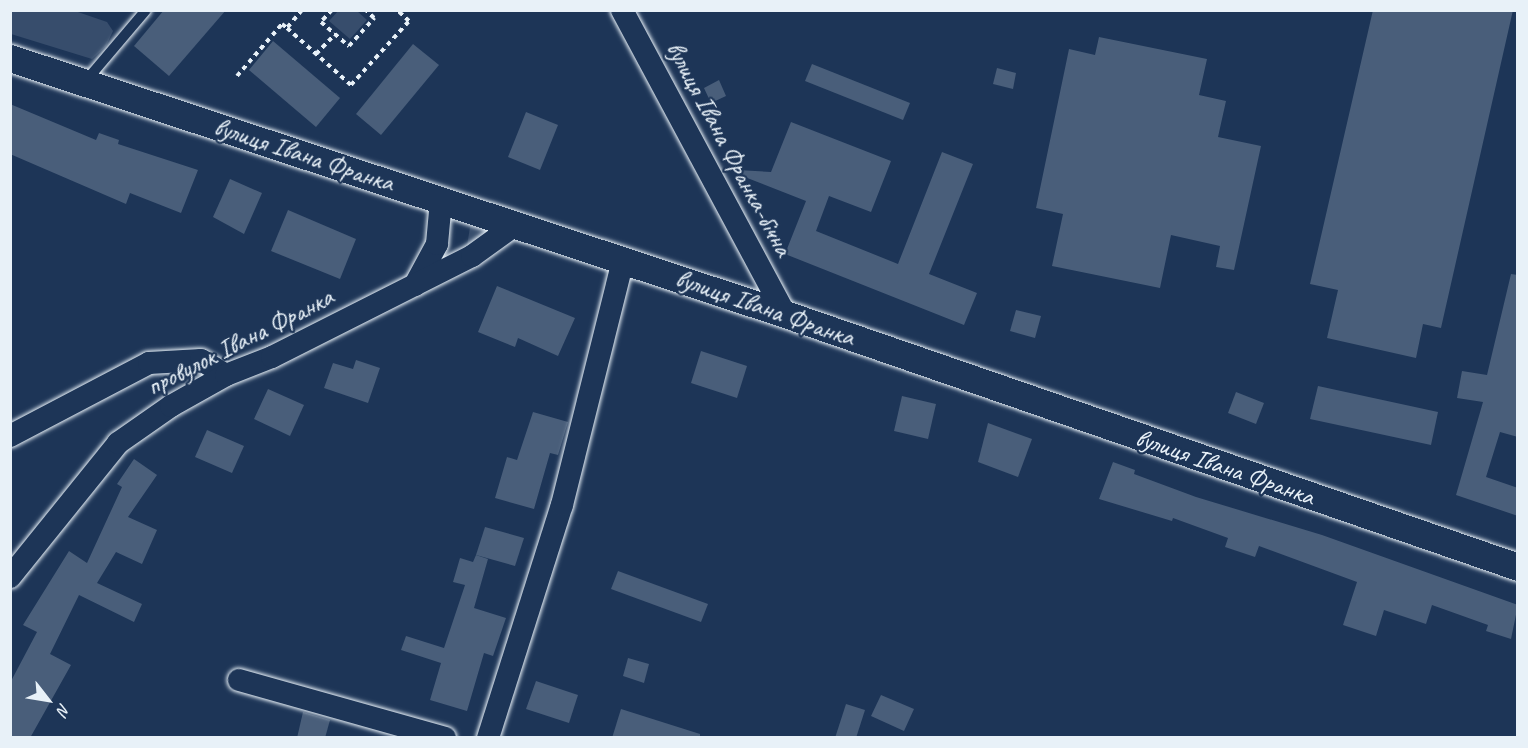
<!DOCTYPE html>
<html>
<head>
<meta charset="utf-8">
<style>
	body { margin:0 }
	#map { position:relative; width:1528px; height:748px; overflow:hidden; background:#1d3557; font-family:Caveat,sans-serif }
	div>[style] { position:absolute }
	[style*='--x'] { left:calc(var(--x)*1px); top:calc(var(--y)*1px); width:calc(var(--w)*1px); rotate:calc(var(--a)*1deg) }
	.green>* { inset:0; background:#374d6c }
	.building>* { inset:0; background:#495e7a }
	.path>* { height:4px; margin-top:-2px; transform-origin:0; background:repeating-linear-gradient(90deg,#e8f1f8 0 4.5px,transparent 0 9px) }
	.roads { filter:drop-shadow(0 0 2px #e8f1f8) drop-shadow(0 0 2px #e8f1f8) }
	.service>* { height:10px; margin:-5px; padding:0 5px; transform-origin:5px; border-radius:5px; background:#1d3557 }
	.minor>* { height:22px; margin:-11px; padding:0 11px; transform-origin:11px; border-radius:11px; background:#1d3557 }
	.tertiary>* { height:27px; margin:-13.5px; padding:0 13.5px; transform-origin:13.5px; border-radius:13.5px; background:#1d3557 }
	span { translate:-50% -50%; white-space:nowrap; text-align:center; line-height:1.15; -webkit-text-stroke:4.5px #1d3557; paint-order:stroke }
	.street-label { font-size:26px; color:#e8f1f8 }
	.frame { position:absolute; inset:0; border:12px solid #e8f1f8; pointer-events:none }
	.north { position:absolute; left:18px; top:670px; width:60px; height:60px; -webkit-text-stroke:4px #1d3557; paint-order:stroke; rotate:121deg; font-size:16px; font-weight:700; line-height:24px; text-align:center; color:#e8f1f8 }
	.north::after { content:''; display:block; margin:auto; width:21px; height:27px; background:#e8f1f8; clip-path:polygon(50% 0,100% 100%,50% 72%,0 100%) }
</style>
</head>
<body>
<div id="map">
	<div class="green">
		<i style="clip-path:polygon(339px 10px,357px 11px,367px 20px,350px 39px,329px 21px)"></i>
		<i style="clip-path:polygon(10px 11px,75px 11px,107px 22px,113px 31px,106px 46px,92px 59px,11px 34px)"></i>
		<i style="clip-path:polygon(471px 221px,503px 228px,466px 252px)"></i>
	</div>
	<div class="building">
		<i style="clip-path:polygon(164px 10px,226px 10px,169px 76px,134px 46px)"></i>
		<i style="clip-path:polygon(1373px 10px,1513px 10px,1441px 328px,1423px 324px,1416px 358px,1327px 338px,1338px 290px,1310px 284px)"></i>
		<i style="clip-path:polygon(1099px 37px,1207px 59px,1199px 95px,1226px 101px,1218px 137px,1261px 146px,1234px 270px,1216px 267px,1220px 246px,1171px 235px,1160px 288px,1052px 266px,1063px 214px,1036px 208px,1069px 49px,1095px 55px)"></i>
		<i style="clip-path:polygon(273px 41px,340px 98px,316px 127px,249px 70px)"></i>
		<i style="clip-path:polygon(413px 44px,439px 65px,381px 135px,356px 114px)"></i>
		<i style="clip-path:polygon(812px 64px,910px 103px,903px 120px,805px 81px)"></i>
		<i style="clip-path:polygon(997px 68px,1016px 73px,1013px 89px,993px 84px)"></i>
		<i style="clip-path:polygon(719px 80px,726px 96px,711px 103px,704px 88px)"></i>
		<i style="clip-path:polygon(10px 104px,96px 140px,99px 133px,119px 140px,118px 144px,198px 170px,181px 213px,130px 193px,126px 204px,10px 154px)"></i>
		<i style="clip-path:polygon(526px 112px,558px 125px,540px 170px,508px 157px)"></i>
		<i style="clip-path:polygon(791px 122px,891px 161px,871px 212px,829px 196px,816px 231px,898px 264px,942px 152px,973px 164px,929px 274px,977px 293px,964px 325px,785px 254px,806px 201px,737px 174px,737px 170px,771px 172px)"></i>
		<i style="clip-path:polygon(230px 179px,262px 193px,244px 234px,213px 217px)"></i>
		<i style="clip-path:polygon(288px 210px,356px 239px,340px 279px,271px 251px)"></i>
		<i style="clip-path:polygon(1511px 274px,1518px 275px,1518px 437px,1500px 432px,1486px 477px,1518px 488px,1518px 516px,1456px 495px,1483px 402px,1457px 398px,1462px 371px,1487px 375px)"></i>
		<i style="clip-path:polygon(497px 286px,575px 318px,558px 356px,518px 338px,515px 347px,478px 332px)"></i>
		<i style="clip-path:polygon(1016px 310px,1041px 316px,1035px 338px,1010px 331px)"></i>
		<i style="clip-path:polygon(701px 351px,747px 366px,737px 398px,691px 383px)"></i>
		<i style="clip-path:polygon(356px 360px,380px 368px,368px 403px,324px 388px,333px 363px,353px 369px)"></i>
		<i style="clip-path:polygon(1318px 386px,1438px 412px,1431px 445px,1310px 419px)"></i>
		<i style="clip-path:polygon(268px 389px,304px 405px,290px 436px,254px 419px)"></i>
		<i style="clip-path:polygon(1236px 392px,1264px 403px,1256px 424px,1228px 413px)"></i>
		<i style="clip-path:polygon(902px 396px,936px 404px,928px 439px,894px 431px)"></i>
		<i style="clip-path:polygon(533px 412px,568px 422px,558px 455px,550px 453px,534px 509px,495px 498px,507px 457px,517px 460px)"></i>
		<i style="clip-path:polygon(988px 423px,1032px 439px,1018px 477px,978px 462px)"></i>
		<i style="clip-path:polygon(207px 430px,244px 446px,232px 473px,195px 457px)"></i>
		<i style="clip-path:polygon(134px 459px,157px 475px,128px 517px,157px 530px,142px 564px,116px 552px,97px 583px,142px 604px,134px 622px,79px 595px,50px 654px,71px 665px,30px 738px,10px 738px,10px 683px,37px 632px,23px 625px,69px 551px,87px 563px,122px 487px,117px 484px)"></i>
		<i style="clip-path:polygon(1113px 462px,1135px 470px,1134px 474px,1196px 497px,1322px 535px,1518px 605px,1511px 639px,1486px 631px,1488px 625px,1432px 605px,1426px 624px,1384px 610px,1376px 636px,1343px 625px,1357px 582px,1259px 546px,1255px 557px,1225px 547px,1228px 538px,1173px 518px,1172px 521px,1099px 499px)"></i>
		<i style="clip-path:polygon(485px 527px,524px 538px,515px 566px,476px 555px)"></i>
		<i style="clip-path:polygon(476px 555px,488px 559px,474px 608px,506px 618px,493px 656px,484px 653px,467px 711px,430px 700px,441px 663px,401px 650px,406px 636px,444px 648px,465px 585px,453px 582px,460px 558px,473px 562px)"></i>
		<i style="clip-path:polygon(618px 571px,708px 604px,701px 622px,611px 589px)"></i>
		<i style="clip-path:polygon(628px 658px,649px 664px,644px 683px,623px 676px)"></i>
		<i style="clip-path:polygon(536px 681px,578px 695px,569px 723px,526px 709px)"></i>
		<i style="clip-path:polygon(881px 695px,914px 709px,904px 731px,871px 716px)"></i>
		<i style="clip-path:polygon(846px 704px,865px 710px,856px 738px,835px 738px)"></i>
		<i style="clip-path:polygon(621px 709px,700px 734px,700px 738px,612px 738px)"></i>
		<i style="clip-path:polygon(303px 712px,330px 720px,325px 738px,297px 738px)"></i>
	</div>
	<div class="path">
		<i style="--x:302;--y:10;--w:23;--a:130"></i>
		<i style="--x:287;--y:28;--w:86;--a:41.7"></i>
		<i style="--x:351;--y:85;--w:86;--a:-47.8"></i>
		<i style="--x:409;--y:21;--w:16;--a:-137"></i>
		<i style="--x:332;--y:10;--w:16;--a:133"></i>
		<i style="--x:321;--y:22;--w:37;--a:41"></i>
		<i style="--x:349;--y:46;--w:38;--a:-48"></i>
		<i style="--x:374;--y:18;--w:11;--a:-135"></i>
		<i style="--x:316;--y:54;--w:28;--a:-46"></i>
		<i style="--x:237;--y:76;--w:69;--a:-49.1"></i>
		<i style="--x:282;--y:24;--w:6;--a:39"></i>
	</div>
	<div class="roads">
		<div class="service">
			<i style="--x:85;--y:82;--w:94;--a:-49.7"></i>
		</div>
		<div class="minor">
			<i style="--x:622;--y:10;--w:345;--a:61.8"></i>
			<i style="--x:415;--y:285;--w:47;--a:-61.8"></i>
			<i style="--x:437;--y:244;--w:44;--a:-84.8"></i>
			<i style="--x:10;--y:436;--w:157;--a:-27.7"></i>
			<i style="--x:149;--y:363;--w:52;--a:-3.3"></i>
			<i style="--x:201;--y:360;--w:29;--a:31"></i>
			<i style="--x:10;--y:577;--w:172;--a:-51.1"></i>
			<i style="--x:118;--y:443;--w:65;--a:-34.9"></i>
			<i style="--x:171;--y:406;--w:63;--a:-29.4"></i>
			<i style="--x:226;--y:375;--w:49;--a:-21.4"></i>
			<i style="--x:272;--y:357;--w:224;--a:-26.8"></i>
			<i style="--x:472;--y:256;--w:53;--a:-35.8"></i>
			<i style="--x:239;--y:680;--w:214;--a:15.7"></i>
			<i style="--x:488;--y:738;--w:244;--a:-72.4"></i>
			<i style="--x:562;--y:505;--w:252;--a:-76"></i>
		</div>
		<div class="tertiary">
			<i style="--x:10;--y:58;--w:816;--a:18.28"></i>
			<i style="--x:785;--y:314;--w:775;--a:19.04"></i>
		</div>
	</div>
	<div class="street-label">
		<span style="left:729px;top:149px;rotate:62deg">вулиця Івана Франка-бічна</span>
		<span style="left:304px;top:155px;rotate:18deg">вулиця Івана Франка</span>
		<span style="left:765px;top:308px;rotate:19deg">вулиця Івана Франка</span>
		<span style="left:240px;top:342px;rotate:-27deg">провулок Івана Франка</span>
		<span style="left:1225px;top:467px;rotate:19deg">вулиця Івана Франка</span>
	</div>
	<div class="frame"></div>
	<div class="north">N</div>
</div>
</body>
</html>
